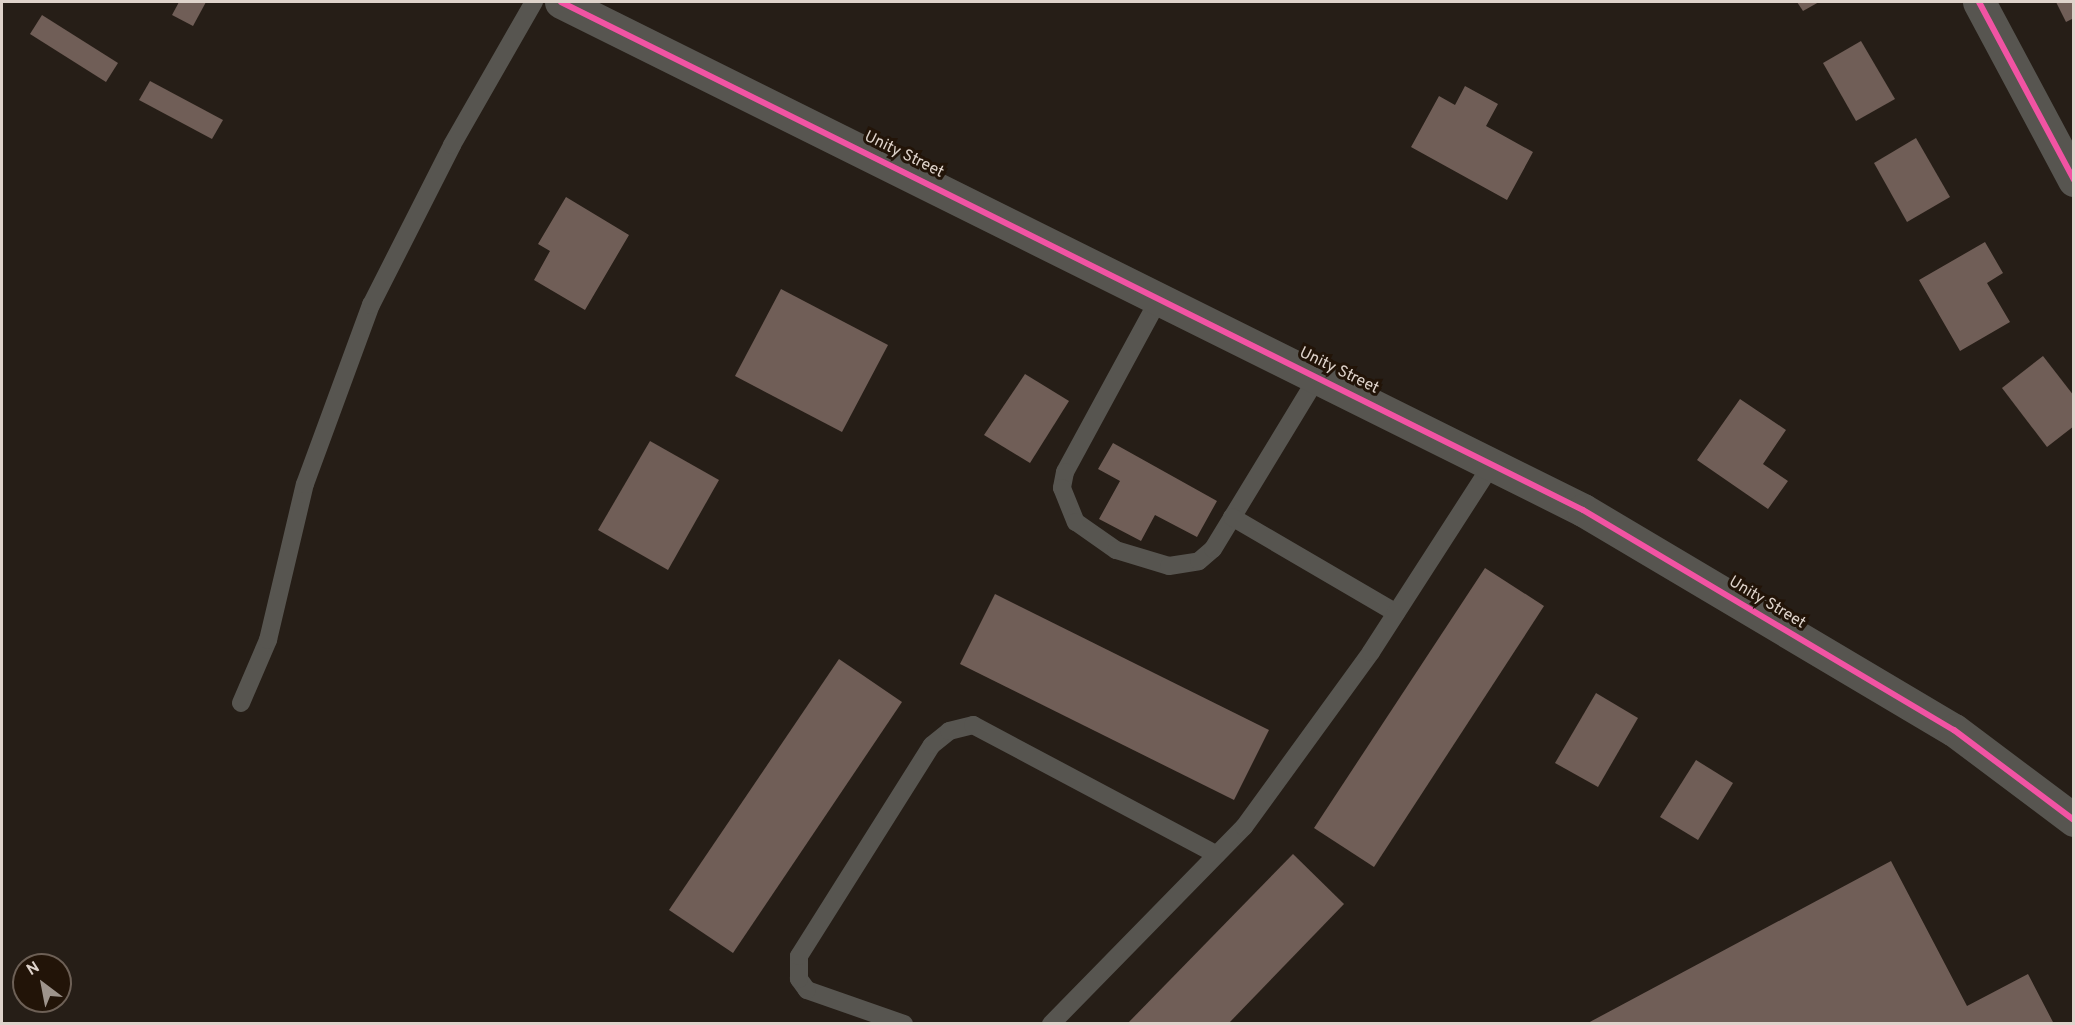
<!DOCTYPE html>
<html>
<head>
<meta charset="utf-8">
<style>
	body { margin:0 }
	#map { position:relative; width:2075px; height:1025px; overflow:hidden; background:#261e17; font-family:Overpass,sans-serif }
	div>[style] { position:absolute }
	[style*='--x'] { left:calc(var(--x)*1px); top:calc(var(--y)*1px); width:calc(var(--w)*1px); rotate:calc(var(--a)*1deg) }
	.building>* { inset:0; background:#705e57 }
	.service>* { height:18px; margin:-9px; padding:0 9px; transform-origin:9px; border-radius:9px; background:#575550 }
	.minor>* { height:33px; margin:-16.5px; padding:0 16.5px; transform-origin:16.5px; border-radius:16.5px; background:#575550 }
	.tertiary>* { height:33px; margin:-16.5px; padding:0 16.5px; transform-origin:16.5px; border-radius:16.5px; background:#575550 }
	.cycleway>* { height:6px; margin:-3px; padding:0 3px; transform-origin:3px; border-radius:3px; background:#f153a3 }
	span { translate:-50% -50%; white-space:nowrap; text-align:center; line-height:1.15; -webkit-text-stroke:6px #221408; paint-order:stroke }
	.street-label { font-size:16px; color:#ded3cb }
	.frame { position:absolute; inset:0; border:3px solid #ded3cb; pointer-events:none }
	.north { position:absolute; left:12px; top:953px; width:60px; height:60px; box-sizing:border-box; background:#221408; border:2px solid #6d6056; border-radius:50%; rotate:328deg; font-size:16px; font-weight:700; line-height:24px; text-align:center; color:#ded3cb }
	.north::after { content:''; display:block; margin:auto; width:21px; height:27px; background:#9e948c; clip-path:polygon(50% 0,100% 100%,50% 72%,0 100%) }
</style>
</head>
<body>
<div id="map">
	<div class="building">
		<i style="clip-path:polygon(179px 2px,206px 2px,193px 26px,172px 15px)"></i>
		<i style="clip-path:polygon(1797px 2px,1819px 2px,1803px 11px)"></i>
		<i style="clip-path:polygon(2056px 2px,2074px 2px,2074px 18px,2066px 22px)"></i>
		<i style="clip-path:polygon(42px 15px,118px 63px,106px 82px,30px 34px)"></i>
		<i style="clip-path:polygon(1861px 41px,1895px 99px,1856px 121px,1823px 63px)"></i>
		<i style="clip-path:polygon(150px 81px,223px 120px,212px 139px,139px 100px)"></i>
		<i style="clip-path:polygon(1465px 86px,1498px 104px,1486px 126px,1533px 152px,1507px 200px,1411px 147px,1439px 96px,1455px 105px)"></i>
		<i style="clip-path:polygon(1916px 138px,1950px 197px,1907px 222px,1874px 163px)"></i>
		<i style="clip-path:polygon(566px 197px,629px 235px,585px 310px,534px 280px,550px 251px,538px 244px)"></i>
		<i style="clip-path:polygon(1985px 242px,2003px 273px,1987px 283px,2010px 322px,1960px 351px,1919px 280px)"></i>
		<i style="clip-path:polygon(781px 289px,888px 345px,842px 432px,735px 376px)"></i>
		<i style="clip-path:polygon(2043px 356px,2074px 396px,2074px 426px,2047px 447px,2002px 388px)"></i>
		<i style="clip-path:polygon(1025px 374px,1069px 401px,1030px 463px,984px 435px)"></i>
		<i style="clip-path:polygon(1740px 399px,1786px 430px,1763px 464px,1788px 481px,1768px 509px,1697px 460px)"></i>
		<i style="clip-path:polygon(650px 441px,719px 480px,668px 570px,598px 530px)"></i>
		<i style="clip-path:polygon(1113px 443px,1217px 501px,1197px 537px,1155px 515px,1141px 541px,1099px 519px,1120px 481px,1098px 469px)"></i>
		<i style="clip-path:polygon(1485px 568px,1544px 606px,1374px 867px,1314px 828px)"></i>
		<i style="clip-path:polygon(995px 594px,1269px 730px,1234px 800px,960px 664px)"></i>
		<i style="clip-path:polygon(839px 659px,902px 702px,733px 953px,669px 910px)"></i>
		<i style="clip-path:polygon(1596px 693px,1638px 718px,1598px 787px,1555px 763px)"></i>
		<i style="clip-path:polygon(1696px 760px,1733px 783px,1698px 840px,1660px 817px)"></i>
		<i style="clip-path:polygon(1293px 854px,1344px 904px,1228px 1024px,1127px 1024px)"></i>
		<i style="clip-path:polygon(1891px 861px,1967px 1006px,2028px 974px,2054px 1024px,1586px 1024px)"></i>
	</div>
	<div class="service">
		<i style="--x:1160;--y:297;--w:199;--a:118.5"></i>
		<i style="--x:1065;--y:472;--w:16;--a:101"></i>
		<i style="--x:1062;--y:488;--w:37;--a:68"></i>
		<i style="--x:1076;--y:522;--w:49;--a:35"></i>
		<i style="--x:1116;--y:550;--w:55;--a:16.8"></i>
		<i style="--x:1169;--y:566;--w:30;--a:-9"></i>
		<i style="--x:1199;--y:561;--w:18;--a:-41"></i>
		<i style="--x:1213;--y:549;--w:204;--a:-58.7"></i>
		<i style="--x:1232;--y:517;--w:190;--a:30.3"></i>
		<i style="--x:241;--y:703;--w:69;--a:-66.8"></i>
		<i style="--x:268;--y:640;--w:160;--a:-76.7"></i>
		<i style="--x:305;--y:484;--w:191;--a:-69.8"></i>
		<i style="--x:371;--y:305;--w:179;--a:-63.1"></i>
		<i style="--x:452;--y:145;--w:165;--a:-60.2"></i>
		<i style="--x:904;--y:1024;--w:103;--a:-160.7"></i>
		<i style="--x:807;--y:990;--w:14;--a:-126"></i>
		<i style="--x:799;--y:979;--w:23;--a:-90"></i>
		<i style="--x:799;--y:956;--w:249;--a:-57.8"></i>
		<i style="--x:932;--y:745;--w:22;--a:-39"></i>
		<i style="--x:949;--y:731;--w:25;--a:-14"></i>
		<i style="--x:973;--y:725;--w:276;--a:28"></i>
		<i style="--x:1051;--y:1024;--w:276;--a:-45.6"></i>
		<i style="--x:1244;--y:827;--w:216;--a:-54"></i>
		<i style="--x:1371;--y:652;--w:225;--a:-57.2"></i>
	</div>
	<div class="minor">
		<i style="--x:1979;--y:2;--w:202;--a:61.9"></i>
	</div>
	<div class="tertiary">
		<i style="--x:561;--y:2;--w:1141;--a:26.43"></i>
		<i style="--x:1583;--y:510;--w:431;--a:30.7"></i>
		<i style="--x:1954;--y:730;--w:150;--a:36.9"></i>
	</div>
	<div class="cycleway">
		<i style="--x:561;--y:2;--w:1141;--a:26.43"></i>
		<i style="--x:1583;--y:510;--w:431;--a:30.7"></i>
		<i style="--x:1954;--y:730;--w:150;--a:36.9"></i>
		<i style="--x:1979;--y:2;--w:202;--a:61.9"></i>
	</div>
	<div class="street-label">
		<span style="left:904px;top:155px;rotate:26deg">Unity Street</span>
		<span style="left:1339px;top:371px;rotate:26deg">Unity Street</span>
		<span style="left:1767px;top:603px;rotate:31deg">Unity Street</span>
	</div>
	<div class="frame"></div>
	<div class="north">N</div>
</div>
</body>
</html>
